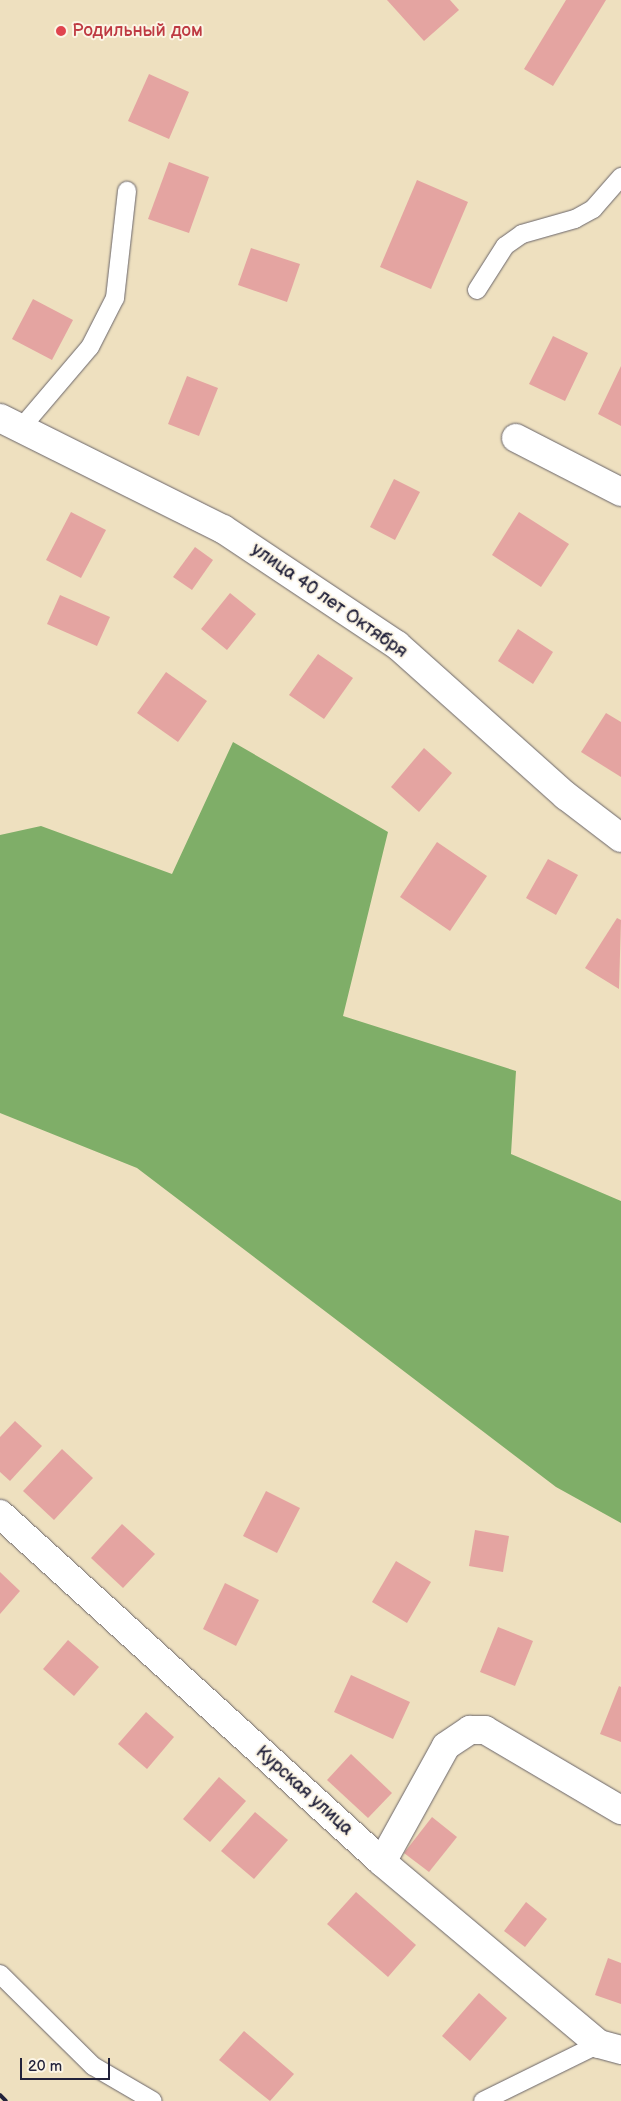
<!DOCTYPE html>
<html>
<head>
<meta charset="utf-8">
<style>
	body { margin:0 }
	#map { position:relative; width:621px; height:2101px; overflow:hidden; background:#eee0bf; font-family:"Balsamiq Sans",sans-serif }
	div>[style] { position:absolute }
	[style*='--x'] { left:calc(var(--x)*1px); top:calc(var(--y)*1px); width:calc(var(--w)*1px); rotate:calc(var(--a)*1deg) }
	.forest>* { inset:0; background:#7fae68 }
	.building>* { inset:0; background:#e4a4a1 }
	.roads { filter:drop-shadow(0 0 1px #696469) drop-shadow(0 0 1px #696469) }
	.service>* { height:18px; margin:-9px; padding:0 9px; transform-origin:9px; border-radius:9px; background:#fff }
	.minor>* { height:28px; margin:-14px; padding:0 14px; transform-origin:14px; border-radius:14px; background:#fff }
	.rail>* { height:4px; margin:-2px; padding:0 2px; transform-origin:2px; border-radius:2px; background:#22223b }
	.dots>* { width:14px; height:14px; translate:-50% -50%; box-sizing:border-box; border:2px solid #fcf5e5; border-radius:50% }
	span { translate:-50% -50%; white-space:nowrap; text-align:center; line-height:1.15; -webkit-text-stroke:4px #fcf5e5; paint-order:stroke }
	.health-label { font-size:18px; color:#be3a42 }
	.left { translate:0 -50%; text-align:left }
	.street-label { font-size:18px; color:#22223b }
	.scale { position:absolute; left:20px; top:2058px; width:90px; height:22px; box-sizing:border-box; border:2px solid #22223b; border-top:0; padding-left:6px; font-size:15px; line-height:18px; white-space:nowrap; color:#22223b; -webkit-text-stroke:4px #fcf5e5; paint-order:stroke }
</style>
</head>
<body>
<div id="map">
	<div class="forest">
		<i style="clip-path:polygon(233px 742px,388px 832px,343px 1016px,516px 1071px,511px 1154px,621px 1201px,621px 1523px,556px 1487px,137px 1168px,0 1113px,0 835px,41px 826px,172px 874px)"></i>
	</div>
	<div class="building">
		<i style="clip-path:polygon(387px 0,450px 0,459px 10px,424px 41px)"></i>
		<i style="clip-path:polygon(566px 0,606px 0,553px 86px,524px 69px)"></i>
		<i style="clip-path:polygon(149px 74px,189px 92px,169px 139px,128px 121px)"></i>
		<i style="clip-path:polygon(169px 162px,209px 177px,189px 233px,148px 219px)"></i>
		<i style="clip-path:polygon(417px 180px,468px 202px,431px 289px,380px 267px)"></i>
		<i style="clip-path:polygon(251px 248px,300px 264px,287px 302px,238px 285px)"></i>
		<i style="clip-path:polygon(33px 299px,73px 320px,52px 360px,12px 339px)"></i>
		<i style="clip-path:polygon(553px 336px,588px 353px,565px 401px,529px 384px)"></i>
		<i style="clip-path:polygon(621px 366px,621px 426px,598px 414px)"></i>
		<i style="clip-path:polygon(187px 376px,218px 388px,199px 436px,168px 424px)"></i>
		<i style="clip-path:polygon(394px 479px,420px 492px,395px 540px,370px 527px)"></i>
		<i style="clip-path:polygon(71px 512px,106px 530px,81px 578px,46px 560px)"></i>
		<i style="clip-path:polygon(519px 512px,569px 544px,541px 587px,492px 555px)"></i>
		<i style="clip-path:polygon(195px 547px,213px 560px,192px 590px,173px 577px)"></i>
		<i style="clip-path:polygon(230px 593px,256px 614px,227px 650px,201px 629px)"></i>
		<i style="clip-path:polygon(60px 595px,110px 617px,97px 646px,47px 624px)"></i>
		<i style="clip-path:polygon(518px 629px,553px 652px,533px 684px,498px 661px)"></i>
		<i style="clip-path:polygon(318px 654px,353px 678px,324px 719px,289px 695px)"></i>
		<i style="clip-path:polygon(166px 672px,207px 701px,178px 742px,137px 713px)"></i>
		<i style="clip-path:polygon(606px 713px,621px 722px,621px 777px,581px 752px)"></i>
		<i style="clip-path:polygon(424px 748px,452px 773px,419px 812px,391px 787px)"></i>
		<i style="clip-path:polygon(437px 842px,487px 876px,450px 931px,400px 897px)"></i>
		<i style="clip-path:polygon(548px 859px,578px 875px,556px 915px,526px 898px)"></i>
		<i style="clip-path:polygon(617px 918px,621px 920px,619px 989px,585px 968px)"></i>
		<i style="clip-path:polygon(15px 1421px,42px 1446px,10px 1481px,0 1472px,0 1437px)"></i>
		<i style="clip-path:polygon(62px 1449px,93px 1478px,54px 1520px,23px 1491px)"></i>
		<i style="clip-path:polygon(266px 1491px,300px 1508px,277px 1553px,243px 1536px)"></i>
		<i style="clip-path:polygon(122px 1524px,155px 1554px,123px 1588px,91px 1558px)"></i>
		<i style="clip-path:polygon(475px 1530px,509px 1536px,503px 1572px,469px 1566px)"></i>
		<i style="clip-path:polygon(396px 1561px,431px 1582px,407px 1623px,372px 1602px)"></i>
		<i style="clip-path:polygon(0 1572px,20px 1591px,0 1614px)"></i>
		<i style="clip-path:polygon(225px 1583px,259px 1600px,236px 1646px,203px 1629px)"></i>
		<i style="clip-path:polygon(498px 1627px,533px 1641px,515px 1686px,480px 1672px)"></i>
		<i style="clip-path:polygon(68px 1640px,99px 1667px,74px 1696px,43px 1669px)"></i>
		<i style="clip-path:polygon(351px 1675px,410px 1702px,393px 1739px,334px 1712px)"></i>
		<i style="clip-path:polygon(619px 1686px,621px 1687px,621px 1742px,600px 1734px)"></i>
		<i style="clip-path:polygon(146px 1712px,174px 1737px,147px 1769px,118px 1744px)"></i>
		<i style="clip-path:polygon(351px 1754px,392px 1793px,368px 1818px,327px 1780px)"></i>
		<i style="clip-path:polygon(219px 1777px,246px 1801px,210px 1842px,183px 1819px)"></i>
		<i style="clip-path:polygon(255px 1812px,288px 1840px,254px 1879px,221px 1851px)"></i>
		<i style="clip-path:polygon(432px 1817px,457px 1837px,429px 1872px,404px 1853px)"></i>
		<i style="clip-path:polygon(356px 1892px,416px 1945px,388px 1977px,327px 1924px)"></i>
		<i style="clip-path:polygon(526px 1902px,547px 1919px,525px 1947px,504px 1931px)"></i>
		<i style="clip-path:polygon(608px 1958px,621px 1963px,621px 2004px,595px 1995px)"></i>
		<i style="clip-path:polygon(479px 1993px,507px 2018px,470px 2061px,442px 2036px)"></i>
		<i style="clip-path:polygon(244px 2031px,294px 2074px,270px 2101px,219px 2060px)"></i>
	</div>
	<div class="roads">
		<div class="service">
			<i style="--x:477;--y:290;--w:52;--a:-57.5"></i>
			<i style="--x:505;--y:246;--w:21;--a:-35"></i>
			<i style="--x:522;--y:234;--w:55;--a:-15.8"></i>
			<i style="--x:575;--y:219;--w:21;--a:-29"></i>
			<i style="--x:593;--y:209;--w:43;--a:-48.8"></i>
			<i style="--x:21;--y:428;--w:106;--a:-49.6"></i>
			<i style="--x:90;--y:347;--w:55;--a:-63"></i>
			<i style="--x:115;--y:298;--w:108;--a:-83.6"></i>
			<i style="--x:0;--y:1974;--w:131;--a:44.7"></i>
			<i style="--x:93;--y:2066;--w:69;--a:30.3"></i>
			<i style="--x:483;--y:2101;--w:129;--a:-26.2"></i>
		</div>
		<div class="minor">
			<i style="--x:0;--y:418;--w:249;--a:26.5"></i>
			<i style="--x:223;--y:529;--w:209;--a:33.7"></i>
			<i style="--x:397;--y:645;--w:227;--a:41.8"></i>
			<i style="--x:566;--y:796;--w:69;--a:37.4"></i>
			<i style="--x:516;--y:438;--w:118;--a:27.2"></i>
			<i style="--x:0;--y:1514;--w:517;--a:42.33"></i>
			<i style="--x:382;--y:1862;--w:283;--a:40"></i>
			<i style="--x:599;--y:2044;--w:23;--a:15"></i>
			<i style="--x:382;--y:1862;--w:132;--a:-61.1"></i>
			<i style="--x:446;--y:1746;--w:29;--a:-34"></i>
			<i style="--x:470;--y:1730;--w:15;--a:0"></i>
			<i style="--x:485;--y:1730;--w:158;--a:30.5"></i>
		</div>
	</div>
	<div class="rail">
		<i style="--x:0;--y:2095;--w:8;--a:45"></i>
	</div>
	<div class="dots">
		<i style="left:61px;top:31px;background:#e0444e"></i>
	</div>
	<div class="health-label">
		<span class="left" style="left:72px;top:31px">Родильный дом</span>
	</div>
	<div class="street-label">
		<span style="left:329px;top:601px;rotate:35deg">улица 40 лет Октября</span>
		<span style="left:304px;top:1791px;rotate:42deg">Курская улица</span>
	</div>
	<div class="scale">20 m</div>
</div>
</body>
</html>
